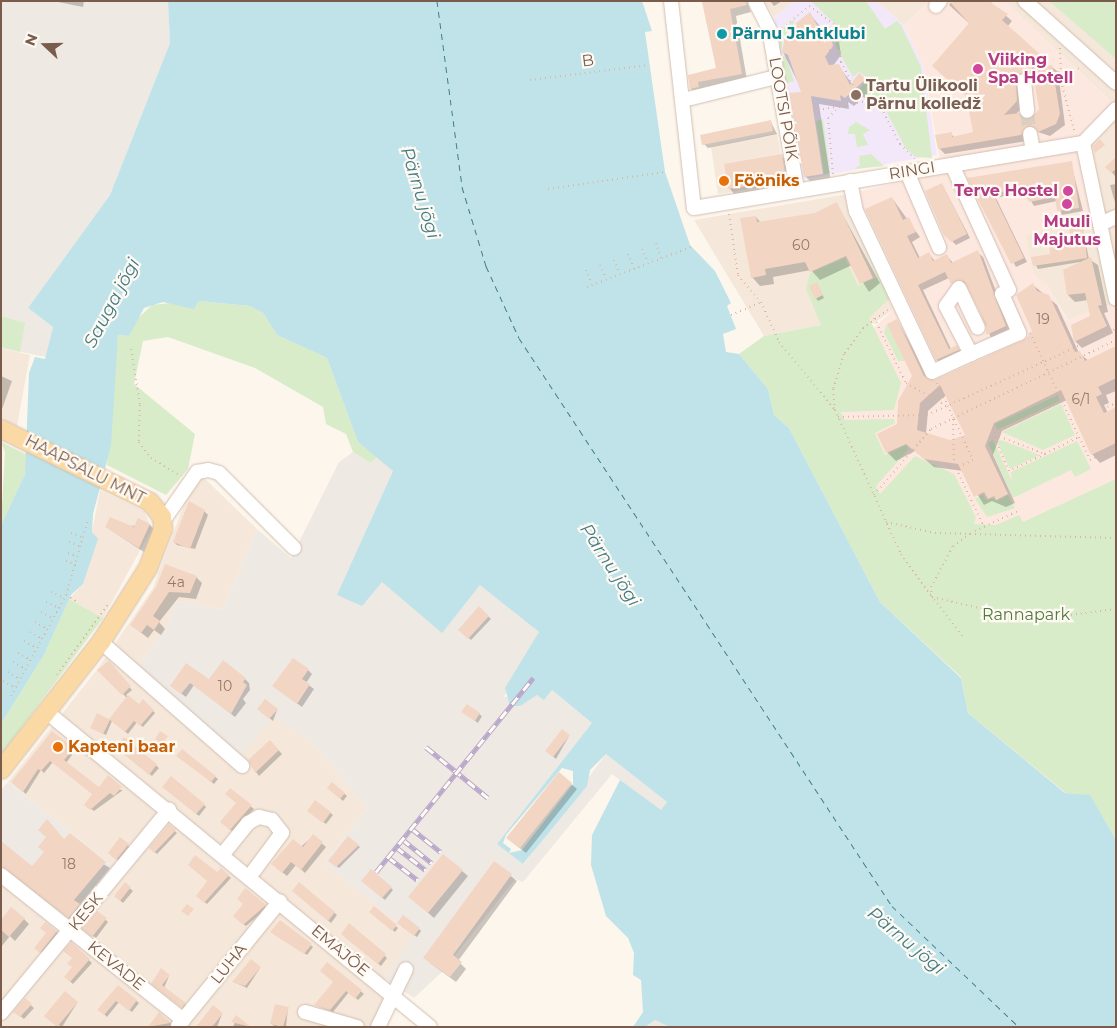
<!DOCTYPE html>
<html>
<head>
<meta charset="utf-8">
<style>
	body { margin:0 }
	#map { position:relative; width:1117px; height:1028px; overflow:hidden; background:#fdf6ec; font-family:Montserrat,sans-serif }
	div>[style] { position:absolute }
	[style*='--x'] { left:calc(var(--x)*1px); top:calc(var(--y)*1px); width:calc(var(--w)*1px); rotate:calc(var(--a)*1deg) }
	.residential>* { inset:0; background:#f5e8da }
	.commercial>* { inset:0; background:#fde8e0 }
	.industrial>* { inset:0; background:#efe9e4 }
	.education>* { inset:0; background:#f3e8fa }
	.green>* { inset:0; background:#d8ecc9 }
	.water>* { inset:0; background:#bfe3e8 }
	.pier>* { inset:0; background:#fdf6ec }
	.shadow>* { inset:0; background:#0003 }
	.ferry>* { height:1px; margin-top:-0.5px; transform-origin:0; background:repeating-linear-gradient(90deg,#437c86 0 6px,transparent 0 11px) }
	.building>* { inset:0; background:#f3d5c3 }
	.minor-tunnel>* { height:14px; margin-top:-7px; transform-origin:0; background:repeating-linear-gradient(90deg,#dcd0c4 0 14px,transparent 0 21px) }
	.path>* { height:2px; margin-top:-1px; transform-origin:0; background:repeating-linear-gradient(90deg,#d9b8a5 0 1px,transparent 0 5px) }
	.roads { filter:drop-shadow(0 0 1px #d1beb0) drop-shadow(0 0 1px #d1beb0) }
	.minor>* { height:14px; margin:-7px; padding:0 7px; transform-origin:7px; border-radius:7px; background:#fff }
	.major>* { height:18px; margin:-9px; padding:0 9px; transform-origin:9px; border-radius:9px; background:#fbd9a5 }
	.rail>* { height:5px; margin-top:-2.5px; transform-origin:0; background:repeating-linear-gradient(90deg,#fffaf3 0 9px,#b9a8c9 0 18px); box-sizing:border-box; border-block:1px solid #b9a8c9 }
	.dots>* { width:14px; height:14px; translate:-50% -50%; box-sizing:border-box; border:2px solid #fffaf3; border-radius:50% }
	span { translate:-50% -50%; white-space:nowrap; text-align:center; line-height:1.15; -webkit-text-stroke:4.5px #fffaf3; paint-order:stroke }
	.number-label { font-size:14px; color:#987a6a }
	.number-label span { -webkit-text-stroke-width:0 }
	.culture-label { font-size:16px; color:#0d838f; font-weight:700 }
	.left { translate:0 -50%; text-align:left }
	.hotel-label { font-size:16px; color:#b23c85; font-weight:700 }
	.right { translate:-100% -50%; text-align:right }
	.street-label { font-size:16px; color:#7a5c4d }
	.education-label { font-size:16px; color:#785e54; font-weight:700 }
	.food-label { font-size:16px; color:#c56008; font-weight:700 }
	.park-label { font-size:16px; color:#537a41 }
	.water-label { font-size:18px; color:#437c86; font-style:italic }
	.frame { position:absolute; inset:0; border:2px solid #7a5c4d; pointer-events:none }
	.north { position:absolute; left:20px; top:20px; width:50px; height:50px; -webkit-text-stroke:4px #fffaf3; paint-order:stroke; rotate:291deg; font-size:14px; font-weight:700; line-height:20px; text-align:center; color:#7a5c4d }
	.north::after { content:''; display:block; margin:auto; width:18px; height:22px; background:#7a5c4d; clip-path:polygon(50% 0,100% 100%,50% 72%,0 100%) }
</style>
</head>
<body>
<div id="map">
	<div class="residential">
		<i style="clip-path:polygon(764px 1px,794px 1px,774px 17px)"></i>
		<i style="clip-path:polygon(876px 1px,930px 1px,904px 25px)"></i>
		<i style="clip-path:polygon(1004px 1px,1116px 1px,1116px 106px)"></i>
		<i style="clip-path:polygon(1116px 117px,1116px 303px,1068px 320px,1048px 287px,1033px 274px,1025px 235px,1103px 211px,1088px 145px)"></i>
		<i style="clip-path:polygon(777px 133px,786px 183px,718px 194px,711px 147px)"></i>
		<i style="clip-path:polygon(847px 194px,893px 310px,873px 324px,867px 316px,764px 336px,694px 220px)"></i>
		<i style="clip-path:polygon(1px 348px,30px 355px,17px 426px,1px 418px)"></i>
		<i style="clip-path:polygon(202px 476px,257px 529px,223px 609px,175px 601px,169px 622px,139px 665px,274px 715px,315px 746px,367px 809px,324px 862px,414px 936px,385px 979px,381px 1027px,1px 1027px,1px 869px,115px 868px,8px 782px,99px 667px,153px 588px,187px 496px)"></i>
		<i style="clip-path:polygon(100px 490px,144px 511px,152px 529px,103px 618px,69px 599px,83px 584px,97px 539px,92px 532px)"></i>
	</div>
	<div class="commercial">
		<i style="clip-path:polygon(930px 1px,1004px 1px,1116px 106px,1088px 145px,1103px 211px,1025px 235px,1033px 273px,1048px 287px,1067px 320px,1116px 303px,1116px 512px,1024px 526px,912px 523px,887px 509px,839px 407px,855px 345px,893px 310px,847px 194px,942px 173px,924px 68px,904px 25px)"></i>
	</div>
	<div class="industrial">
		<i style="clip-path:polygon(1px 1px,168px 1px,170px 43px,110px 195px,28px 308px,53px 327px,46px 357px,1px 348px)"></i>
		<i style="clip-path:polygon(353px 452px,371px 463px,377px 457px,393px 471px,338px 595px,382px 582px,480px 584px,539px 632px,504px 697px,540px 695px,544px 699px,552px 690px,592px 723px,497px 844px,524px 864px,606px 754px,667px 802px,661px 811px,612px 774px,523px 882px,515px 879px,443px 971px,414px 998px,385px 979px,413px 936px,324px 862px,367px 809px,315px 746px,274px 716px,240px 757px,139px 665px,169px 622px,175px 601px,223px 609px,257px 529px,291px 558px,339px 462px)"></i>
		<i style="clip-path:polygon(8px 782px,115px 868px,69px 924px,1px 869px,1px 790px)"></i>
		<i style="clip-path:polygon(655px 1020px,668px 1023px,670px 1027px,645px 1027px)"></i>
	</div>
	<div class="education">
		<i style="clip-path:polygon(794px 1px,876px 1px,904px 25px,924px 68px,937px 155px,799px 180px,774px 17px)"></i>
	</div>
	<div class="green">
		<i style="clip-path:polygon(866px 1px,885px 29px,897px 21px,901px 25px,921px 67px,932px 158px,916px 157px,906px 149px,885px 109px,858px 90px,868px 78px,859px 72px,853px 77px,836px 47px,836px 25px,812px 2px)"></i>
		<i style="clip-path:polygon(1049px 1px,1116px 1px,1116px 59px,1063px 13px)"></i>
		<i style="clip-path:polygon(795px 19px,790px 37px,783px 35px,781px 55px,786px 57px,794px 81px,784px 84px,776px 34px)"></i>
		<i style="clip-path:polygon(823px 119px,830px 173px,824px 174px,816px 121px)"></i>
		<i style="clip-path:polygon(856px 122px,870px 130px,863px 134px,868px 145px,857px 147px,855px 134px,848px 134px,849px 127px)"></i>
		<i style="clip-path:polygon(871px 154px,884px 166px,854px 169px,860px 165px,859px 156px)"></i>
		<i style="clip-path:polygon(858px 223px,890px 298px,869px 318px,901px 383px,894px 410px,841px 412px,845px 420px,894px 419px,895px 423px,875px 433px,885px 455px,906px 445px,909px 449px,876px 486px,880px 494px,915px 456px,954px 474px,976px 517px,974px 524px,996px 525px,1019px 515px,1023px 522px,1116px 479px,1116px 840px,1090px 796px,1066px 793px,968px 713px,961px 677px,880px 602px,789px 428px,774px 415px,768px 389px,739px 354px,764px 336px,821px 325px,806px 289px,810px 273px,845px 258px,858px 286px,877px 277px,855px 225px)"></i>
		<i style="clip-path:polygon(199px 301px,250px 306px,263px 313px,277px 335px,327px 358px,358px 442px,377px 457px,371px 463px,353px 452px,346px 434px,326px 424px,323px 407px,255px 368px,168px 337px,143px 341px,134px 384px,195px 434px,188px 469px,166px 495px,107px 465px,118px 335px,129px 336px,135px 321px,152px 305px,180px 302px,194px 308px)"></i>
		<i style="clip-path:polygon(1px 316px,25px 323px,20px 352px,1px 347px)"></i>
		<i style="clip-path:polygon(887px 324px,905px 361px,898px 361px,884px 332px)"></i>
		<i style="clip-path:polygon(1058px 395px,1060px 401px,997px 430px,995px 424px)"></i>
		<i style="clip-path:polygon(1061px 404px,1075px 435px,1043px 450px,1002px 432px)"></i>
		<i style="clip-path:polygon(993px 440px,1012px 481px,1011px 472px,1077px 441px,1091px 469px,1075px 477px,1071px 470px,1013px 498px,988px 443px)"></i>
		<i style="clip-path:polygon(1001px 440px,1040px 455px,1010px 469px,997px 442px)"></i>
		<i style="clip-path:polygon(1px 442px,27px 455px,25px 474px,1px 525px,5px 452px)"></i>
		<i style="clip-path:polygon(983px 494px,986px 500px,994px 498px,996px 501px,1008px 495px,1015px 508px,987px 517px,975px 499px)"></i>
		<i style="clip-path:polygon(69px 599px,103px 618px,1px 755px,1px 724px,44px 655px)"></i>
	</div>
	<div class="water">
		<i style="clip-path:polygon(168px 1px,642px 1px,652px 31px,645px 32px,665px 172px,690px 245px,715px 271px,731px 303px,727px 306px,736px 329px,723px 334px,726px 352px,739px 354px,768px 389px,774px 415px,789px 428px,880px 602px,961px 678px,968px 713px,1065px 793px,1090px 795px,1116px 840px,1116px 1027px,670px 1027px,655px 1020px,645px 1027px,633px 1027px,643px 1012px,641px 980px,633px 975px,634px 953px,628px 938px,606px 916px,591px 865px,592px 835px,620px 780px,661px 810px,667px 802px,606px 754px,590px 770px,587px 786px,523px 864px,497px 844px,592px 723px,552px 690px,544px 700px,537px 695px,520px 706px,510px 706px,505px 688px,539px 632px,480px 585px,442px 633px,382px 582px,362px 606px,337px 595px,393px 471px,358px 442px,327px 358px,277px 335px,263px 313px,250px 306px,199px 301px,194px 309px,163px 302px,144px 308px,129px 336px,118px 335px,111px 446px,93px 514px,92px 532px,98px 539px,83px 584px,71px 595px,44px 655px,1px 724px,1px 525px,25px 474px,29px 373px,35px 357px,45px 359px,53px 327px,28px 308px,110px 195px,170px 43px)"></i>
	</div>
	<div class="pier">
		<i style="clip-path:polygon(562px 768px,573px 771px,573px 784px,522px 850px,509px 853px,511px 849px,503px 843px,506px 835px)"></i>
	</div>
	<div class="shadow">
		<i style="clip-path:polygon(53px 1px,84px 1px,83px 7px)"></i>
		<i style="clip-path:polygon(717px 1px,747px 1px,751px 12px,736px 16px,747px 80px,697px 95px,691px 89px,689px 76px,718px 69px)"></i>
		<i style="clip-path:polygon(770px 1px,782px 1px,774px 6px)"></i>
		<i style="clip-path:polygon(evenodd,952px 1px,989px 1px,1012px 21px,1007px 27px,1047px 63px,1043px 68px,1052px 67px,1058px 72px,1065px 125px,1050px 136px,1035px 131px,1027px 141px,945px 154px,939px 148px,951px 134px,955px 138px,974px 133px,970px 24px,949px 5px,952px 1px,1035px 78px,1041px 109px,1033px 119px,1024px 120px,1017px 113px,1023px 107px,1022px 83px,1035px 78px)"></i>
		<i style="clip-path:polygon(810px 14px,822px 29px,829px 27px,838px 35px,841px 55px,833px 66px,838px 65px,852px 84px,865px 79px,873px 88px,854px 106px,848px 102px,849px 109px,819px 104px,831px 183px,814px 185px,805px 176px,803px 93px,783px 52px)"></i>
		<i style="clip-path:polygon(771px 122px,777px 134px,708px 148px,704px 144px)"></i>
		<i style="clip-path:polygon(781px 155px,787px 161px,791px 185px,735px 195px,730px 189px,725px 165px)"></i>
		<i style="clip-path:polygon(1116px 158px,1116px 177px,1107px 167px)"></i>
		<i style="clip-path:polygon(1071px 163px,1083px 211px,1062px 215px,1057px 201px,1034px 206px,1025px 191px,996px 198px,1027px 262px,1016px 267px,969px 179px)"></i>
		<i style="clip-path:polygon(942px 184px,970px 238px,956px 245px,952px 241px)"></i>
		<i style="clip-path:polygon(1116px 184px,1116px 206px,1110px 185px)"></i>
		<i style="clip-path:polygon(892px 198px,920px 237px,912px 242px,920px 258px,929px 254px,935px 261px,947px 256px,953px 263px,977px 252px,983px 257px,1011px 331px,992px 340px,969px 286px,957px 289px,949px 278px,923px 290px,951px 349px,956px 347px,962px 352px,942px 365px,937px 360px,867px 210px)"></i>
		<i style="clip-path:polygon(837px 204px,880px 283px,869px 292px,852px 265px,820px 280px,811px 270px,773px 277px,774px 284px,760px 286px,752px 277px,756px 217px,761px 223px,815px 214px)"></i>
		<i style="clip-path:polygon(1082px 225px,1089px 259px,1098px 265px,1108px 312px,1104px 313px,1113px 333px,1082px 348px,1075px 341px,1092px 317px,1088px 300px,1075px 302px,1068px 295px,1080px 262px,1038px 269px,1032px 258px,1051px 255px)"></i>
		<i style="clip-path:polygon(817px 284px,824px 298px,818px 301px,816px 298px)"></i>
		<i style="clip-path:polygon(evenodd,1033px 285px,1057px 305px,1079px 353px,1089px 361px,1116px 348px,1116px 391px,1106px 395px,1109px 403px,1104px 405px,1108px 413px,1116px 409px,1116px 455px,1100px 463px,1092px 454px,1067px 400px,1002px 431px,993px 455px,1015px 503px,1006px 507px,992px 501px,984px 505px,963px 471px,934px 467px,915px 451px,896px 461px,887px 452px,914px 376px,897px 320px,932px 382px,1026px 340px,1033px 331px,1033px 285px,946px 395px,966px 435px,950px 441px,926px 434px,928px 411px,946px 395px)"></i>
		<i style="clip-path:polygon(1px 376px,12px 381px,1px 412px)"></i>
		<i style="clip-path:polygon(204px 511px,208px 515px,195px 549px,177px 545px,174px 542px)"></i>
		<i style="clip-path:polygon(150px 525px,154px 529px,144px 552px,106px 527px)"></i>
		<i style="clip-path:polygon(196px 577px,202px 583px,196px 599px,179px 597px,159px 622px,165px 629px,161px 635px,154px 630px,148px 638px,131px 625px,157px 588px)"></i>
		<i style="clip-path:polygon(479px 608px,491px 619px,471px 640px,460px 630px)"></i>
		<i style="clip-path:polygon(106px 663px,132px 690px,126px 695px,139px 706px,143px 701px,155px 713px,143px 727px,137px 722px,128px 734px,112px 721px,106px 735px,92px 728px,109px 720px,127px 698px,99px 670px)"></i>
		<i style="clip-path:polygon(186px 665px,209px 681px,245px 679px,249px 683px,250px 690px,243px 699px,246px 703px,235px 717px,194px 685px,186px 697px,175px 689px)"></i>
		<i style="clip-path:polygon(308px 670px,312px 674px,306px 683px,314px 689px,302px 707px,274px 686px)"></i>
		<i style="clip-path:polygon(467px 706px,482px 716px,478px 723px,463px 712px)"></i>
		<i style="clip-path:polygon(277px 710px,273px 721px,261px 711px)"></i>
		<i style="clip-path:polygon(52px 732px,75px 751px,66px 763px,99px 788px,123px 790px,94px 811px,86px 805px,94px 795px,53px 762px,44px 773px,41px 770px,26px 794px,15px 785px)"></i>
		<i style="clip-path:polygon(569px 736px,556px 759px,549px 753px)"></i>
		<i style="clip-path:polygon(124px 738px,159px 768px,152px 776px,119px 750px)"></i>
		<i style="clip-path:polygon(270px 741px,282px 754px,259px 776px,256px 772px)"></i>
		<i style="clip-path:polygon(182px 751px,218px 779px,214px 784px,181px 758px)"></i>
		<i style="clip-path:polygon(332px 784px,347px 796px,343px 801px,331px 790px)"></i>
		<i style="clip-path:polygon(571px 784px,577px 789px,526px 853px,513px 843px)"></i>
		<i style="clip-path:polygon(166px 789px,204px 805px,206px 807px,199px 816px)"></i>
		<i style="clip-path:polygon(230px 790px,254px 809px,233px 832px,221px 822px,237px 803px)"></i>
		<i style="clip-path:polygon(316px 802px,333px 815px,326px 824px,311px 813px)"></i>
		<i style="clip-path:polygon(169px 826px,177px 833px,157px 854px,150px 848px)"></i>
		<i style="clip-path:polygon(313px 836px,326px 847px,305px 873px,296px 865px,287px 876px,277px 868px)"></i>
		<i style="clip-path:polygon(348px 838px,360px 847px,339px 868px,330px 861px)"></i>
		<i style="clip-path:polygon(120px 839px,131px 848px,119px 861px,112px 855px)"></i>
		<i style="clip-path:polygon(65px 841px,110px 868px,79px 906px,84px 911px,74px 922px,1px 866px,32px 868px)"></i>
		<i style="clip-path:polygon(443px 855px,468px 876px,434px 918px,410px 897px)"></i>
		<i style="clip-path:polygon(494px 863px,517px 881px,458px 961px,466px 969px,456px 982px,430px 963px)"></i>
		<i style="clip-path:polygon(221px 870px,231px 878px,207px 904px,200px 898px)"></i>
		<i style="clip-path:polygon(365px 883px,391px 888px,393px 890px,385px 900px)"></i>
		<i style="clip-path:polygon(125px 884px,133px 891px,123px 903px,115px 896px)"></i>
		<i style="clip-path:polygon(299px 884px,337px 915px,331px 923px,296px 893px)"></i>
		<i style="clip-path:polygon(245px 904px,265px 906px,267px 908px,246px 926px,237px 919px)"></i>
		<i style="clip-path:polygon(374px 908px,398px 928px,395px 932px,371px 912px)"></i>
		<i style="clip-path:polygon(97px 912px,108px 922px,96px 938px,86px 931px)"></i>
		<i style="clip-path:polygon(24px 919px,29px 924px,15px 941px,10px 936px,1px 947px,1px 922px)"></i>
		<i style="clip-path:polygon(280px 922px,313px 947px,307px 955px,274px 934px)"></i>
		<i style="clip-path:polygon(46px 923px,59px 934px,43px 954px,36px 948px,47px 933px)"></i>
		<i style="clip-path:polygon(350px 925px,387px 958px,381px 966px,345px 937px)"></i>
		<i style="clip-path:polygon(401px 926px,419px 929px,421px 931px,417px 937px)"></i>
		<i style="clip-path:polygon(71px 944px,92px 963px,73px 984px,65px 977px,73px 967px)"></i>
		<i style="clip-path:polygon(328px 964px,364px 994px,358px 1000px,349px 992px,333px 1012px,315px 1005px,335px 982px)"></i>
		<i style="clip-path:polygon(260px 968px,247px 988px,234px 982px)"></i>
		<i style="clip-path:polygon(169px 976px,164px 988px,187px 1006px,185px 1009px,155px 986px)"></i>
		<i style="clip-path:polygon(118px 987px,139px 1003px,132px 1012px,119px 1002px,107px 1017px,102px 1012px)"></i>
		<i style="clip-path:polygon(25px 1000px,34px 1008px,24px 1019px,15px 1012px)"></i>
		<i style="clip-path:polygon(77px 1003px,62px 1027px,47px 1018px)"></i>
		<i style="clip-path:polygon(288px 1008px,286px 1027px,274px 1026px,271px 1023px)"></i>
		<i style="clip-path:polygon(159px 1014px,172px 1024px,170px 1027px,150px 1027px)"></i>
		<i style="clip-path:polygon(222px 1014px,217px 1027px,200px 1027px)"></i>
		<i style="clip-path:polygon(237px 1017px,248px 1027px,233px 1027px)"></i>
	</div>
	<div class="ferry">
		<i style="--x:437;--y:1;--w:188;--a:82.3"></i>
		<i style="--x:462;--y:187;--w:83;--a:73.1"></i>
		<i style="--x:486;--y:266;--w:79;--a:65.4"></i>
		<i style="--x:519;--y:338;--w:680;--a:56.71"></i>
		<i style="--x:892;--y:906;--w:175;--a:43.6"></i>
	</div>
	<div class="building">
		<i style="clip-path:polygon(709px 1px,746px 1px,747px 5px,730px 9px,742px 74px,698px 82px,699px 87px,690px 89px,688px 75px,716px 68px,702px 2px)"></i>
		<i style="clip-path:polygon(949px 1px,988px 1px,1008px 14px,1002px 20px,1042px 56px,1028px 73px,1016px 77px,1017px 101px,1004px 115px,1019px 113px,1024px 119px,1032px 118px,1039px 109px,1032px 69px,1052px 65px,1060px 114px,1056px 124px,1038px 132px,1028px 126px,1021px 135px,938px 149px,935px 135px,952px 132px,952px 137px,973px 132px,966px 96px,932px 66px,969px 23px)"></i>
		<i style="clip-path:polygon(810px 12px,819px 29px,829px 25px,833px 46px,825px 57px,829px 65px,839px 64px,850px 85px,859px 73px,866px 79px,845px 98px,840px 95px,841px 101px,811px 96px,823px 174px,804px 177px,789px 93px,801px 92px,788px 55px,782px 52px,785px 37px,790px 39px,796px 23px)"></i>
		<i style="clip-path:polygon(771px 120px,773px 131px,702px 145px,700px 135px)"></i>
		<i style="clip-path:polygon(1100px 139px,1105px 145px,1095px 153px,1093px 146px)"></i>
		<i style="clip-path:polygon(782px 154px,786px 179px,728px 189px,724px 164px)"></i>
		<i style="clip-path:polygon(1116px 157px,1116px 169px,1111px 173px,1105px 167px)"></i>
		<i style="clip-path:polygon(1072px 161px,1079px 208px,1057px 211px,1055px 197px,1029px 202px,1021px 187px,993px 194px,1024px 258px,1011px 264px,967px 178px)"></i>
		<i style="clip-path:polygon(942px 183px,967px 234px,951px 242px,944px 235px,925px 191px)"></i>
		<i style="clip-path:polygon(892px 197px,903px 220px,909px 217px,916px 232px,907px 236px,918px 258px,929px 252px,933px 261px,947px 254px,951px 263px,978px 250px,1006px 326px,986px 335px,986px 324px,964px 281px,951px 284px,945px 272px,918px 285px,949px 349px,957px 345px,959px 350px,936px 360px,865px 209px)"></i>
		<i style="clip-path:polygon(837px 202px,873px 278px,860px 284px,846px 256px,810px 272px,805px 262px,765px 269px,766px 275px,751px 278px,740px 218px,756px 216px,757px 222px,815px 213px)"></i>
		<i style="clip-path:polygon(1083px 224px,1087px 258px,1033px 266px,1031px 257px,1050px 254px,1049px 237px,1070px 236px,1069px 226px)"></i>
		<i style="clip-path:polygon(1091px 257px,1102px 305px,1098px 306px,1107px 326px,1074px 342px,1071px 325px,1090px 316px,1085px 293px,1067px 295px,1063px 270px)"></i>
		<i style="clip-path:polygon(817px 282px,823px 295px,815px 299px,809px 286px)"></i>
		<i style="clip-path:polygon(evenodd,1033px 283px,1037px 291px,1049px 295px,1075px 352px,1080px 351px,1085px 361px,1116px 346px,1116px 378px,1098px 387px,1102px 394px,1096px 397px,1104px 413px,1116px 407px,1116px 443px,1091px 455px,1061px 390px,994px 423px,985px 446px,1008px 494px,996px 500px,994px 496px,988px 499px,984px 492px,974px 497px,958px 464px,924px 459px,906px 444px,886px 453px,877px 434px,897px 424px,898px 401px,912px 376px,887px 324px,897px 319px,924px 376px,935px 380px,1026px 339px,1032px 331px,1016px 295px,1033px 283px,940px 385px,965px 435px,950px 440px,917px 430px,920px 403px,940px 385px)"></i>
		<i style="clip-path:polygon(189px 501px,205px 510px,190px 549px,173px 542px)"></i>
		<i style="clip-path:polygon(110px 517px,134px 527px,138px 518px,150px 524px,139px 548px,105px 527px)"></i>
		<i style="clip-path:polygon(165px 564px,197px 576px,190px 593px,169px 592px,153px 616px,160px 621px,154px 630px,147px 625px,141px 633px,130px 625px,156px 587px)"></i>
		<i style="clip-path:polygon(479px 606px,489px 616px,468px 639px,458px 630px)"></i>
		<i style="clip-path:polygon(293px 658px,309px 669px,302px 679px,310px 684px,297px 704px,272px 686px)"></i>
		<i style="clip-path:polygon(223px 660px,246px 678px,243px 682px,247px 685px,231px 714px,190px 683px,181px 694px,170px 686px,186px 663px,209px 679px)"></i>
		<i style="clip-path:polygon(109px 661px,131px 686px,122px 695px,97px 670px)"></i>
		<i style="clip-path:polygon(128px 695px,139px 704px,143px 699px,154px 710px,140px 726px,134px 721px,125px 732px,110px 720px,103px 734px,90px 728px,97px 713px,109px 719px)"></i>
		<i style="clip-path:polygon(265px 699px,278px 709px,269px 719px,257px 709px)"></i>
		<i style="clip-path:polygon(467px 704px,480px 713px,475px 721px,461px 712px)"></i>
		<i style="clip-path:polygon(562px 729px,570px 735px,553px 757px,545px 751px)"></i>
		<i style="clip-path:polygon(52px 731px,74px 748px,64px 760px,99px 787px,108px 775px,122px 787px,114px 796px,110px 793px,90px 810px,84px 805px,92px 794px,50px 761px,41px 771px,38px 769px,23px 792px,11px 782px)"></i>
		<i style="clip-path:polygon(160px 731px,168px 736px,162px 744px,155px 739px)"></i>
		<i style="clip-path:polygon(124px 737px,157px 764px,149px 775px,115px 747px)"></i>
		<i style="clip-path:polygon(270px 740px,279px 750px,255px 773px,248px 760px)"></i>
		<i style="clip-path:polygon(182px 749px,216px 776px,211px 782px,176px 756px)"></i>
		<i style="clip-path:polygon(559px 772px,572px 783px,520px 848px,506px 838px)"></i>
		<i style="clip-path:polygon(171px 776px,205px 804px,196px 814px,162px 787px)"></i>
		<i style="clip-path:polygon(332px 782px,345px 793px,340px 799px,327px 788px)"></i>
		<i style="clip-path:polygon(230px 788px,252px 805px,230px 830px,220px 822px,236px 803px,225px 794px)"></i>
		<i style="clip-path:polygon(315px 800px,331px 812px,323px 823px,307px 811px)"></i>
		<i style="clip-path:polygon(47px 819px,64px 839px,70px 833px,106px 862px,74px 900px,80px 904px,69px 918px,1px 866px,1px 841px,32px 866px,44px 852px,38px 847px,46px 837px,38px 830px)"></i>
		<i style="clip-path:polygon(169px 824px,176px 830px,154px 853px,149px 848px)"></i>
		<i style="clip-path:polygon(313px 834px,323px 842px,301px 870px,291px 862px,282px 873px,271px 864px,293px 839px,303px 847px)"></i>
		<i style="clip-path:polygon(348px 836px,359px 845px,336px 867px,328px 861px)"></i>
		<i style="clip-path:polygon(120px 837px,129px 844px,116px 860px,108px 853px)"></i>
		<i style="clip-path:polygon(443px 854px,463px 870px,428px 913px,408px 897px)"></i>
		<i style="clip-path:polygon(195px 855px,217px 872px,221px 868px,229px 875px,204px 903px,196px 896px,207px 881px,188px 865px)"></i>
		<i style="clip-path:polygon(494px 861px,512px 874px,453px 955px,462px 962px,450px 977px,423px 958px)"></i>
		<i style="clip-path:polygon(371px 869px,392px 887px,382px 898px,361px 881px)"></i>
		<i style="clip-path:polygon(125px 882px,131px 887px,120px 901px,114px 896px)"></i>
		<i style="clip-path:polygon(299px 882px,335px 912px,328px 921px,292px 891px)"></i>
		<i style="clip-path:polygon(245px 888px,266px 905px,243px 925px,233px 916px,243px 904px,237px 899px)"></i>
		<i style="clip-path:polygon(187px 904px,194px 909px,188px 916px,181px 911px)"></i>
		<i style="clip-path:polygon(374px 906px,397px 925px,392px 931px,369px 912px)"></i>
		<i style="clip-path:polygon(11px 907px,25px 918px,9px 937px,1px 930px,1px 920px)"></i>
		<i style="clip-path:polygon(97px 911px,107px 918px,92px 937px,82px 929px)"></i>
		<i style="clip-path:polygon(403px 915px,420px 928px,414px 936px,397px 923px)"></i>
		<i style="clip-path:polygon(280px 920px,312px 944px,304px 954px,270px 932px)"></i>
		<i style="clip-path:polygon(45px 922px,57px 931px,40px 953px,34px 948px,46px 933px,40px 928px)"></i>
		<i style="clip-path:polygon(349px 923px,386px 954px,378px 964px,341px 934px)"></i>
		<i style="clip-path:polygon(71px 942px,90px 959px,70px 982px,64px 977px,72px 967px,67px 964px,72px 958px,63px 951px)"></i>
		<i style="clip-path:polygon(251px 959px,261px 967px,245px 986px,232px 982px)"></i>
		<i style="clip-path:polygon(327px 962px,362px 990px,355px 999px,346px 991px,330px 1010px,314px 1005px,333px 982px,320px 971px)"></i>
		<i style="clip-path:polygon(161px 968px,170px 975px,162px 985px,186px 1003px,182px 1008px,151px 984px)"></i>
		<i style="clip-path:polygon(118px 985px,137px 1000px,129px 1011px,116px 1001px,104px 1015px,97px 1010px)"></i>
		<i style="clip-path:polygon(65px 991px,78px 1002px,57px 1027px,44px 1016px)"></i>
		<i style="clip-path:polygon(25px 998px,32px 1004px,20px 1017px,13px 1012px)"></i>
		<i style="clip-path:polygon(275px 1004px,289px 1007px,283px 1027px,270px 1024px)"></i>
		<i style="clip-path:polygon(213px 1005px,223px 1013px,212px 1027px,196px 1027px)"></i>
		<i style="clip-path:polygon(159px 1012px,170px 1023px,148px 1027px)"></i>
		<i style="clip-path:polygon(236px 1015px,251px 1027px,231px 1022px)"></i>
	</div>
	<div class="minor-tunnel">
		<i style="--x:1027;--y:111;--w:23;--a:83"></i>
	</div>
	<div class="path">
		<i style="--x:782;--y:28;--w:35;--a:-39"></i>
		<i style="--x:809;--y:6;--w:31;--a:37"></i>
		<i style="--x:834;--y:25;--w:23;--a:90"></i>
		<i style="--x:1060;--y:48;--w:33;--a:88"></i>
		<i style="--x:1061;--y:81;--w:51;--a:75.1"></i>
		<i style="--x:841;--y:62;--w:14;--a:-168"></i>
		<i style="--x:827;--y:59;--w:9;--a:-77"></i>
		<i style="--x:829;--y:50;--w:11;--a:5"></i>
		<i style="--x:840;--y:51;--w:11;--a:85"></i>
		<i style="--x:841;--y:62;--w:33;--a:63"></i>
		<i style="--x:856;--y:91;--w:30;--a:34"></i>
		<i style="--x:881;--y:108;--w:41;--a:62.2"></i>
		<i style="--x:900;--y:144;--w:21;--a:45"></i>
		<i style="--x:1053;--y:73;--w:28;--a:-10"></i>
		<i style="--x:530;--y:80;--w:120;--a:-7.2"></i>
		<i style="--x:813;--y:111;--w:55;--a:-10.5"></i>
		<i style="--x:833;--y:174;--w:56;--a:-95.1"></i>
		<i style="--x:828;--y:118;--w:18;--a:-45"></i>
		<i style="--x:548;--y:189;--w:118;--a:-8.3"></i>
		<i style="--x:729;--y:214;--w:62;--a:81.6"></i>
		<i style="--x:738;--y:275;--w:35;--a:50"></i>
		<i style="--x:761;--y:302;--w:44;--a:65.8"></i>
		<i style="--x:779;--y:342;--w:87;--a:50.6"></i>
		<i style="--x:656;--y:243;--w:16;--a:72"></i>
		<i style="--x:642;--y:249;--w:15;--a:67"></i>
		<i style="--x:628;--y:254;--w:15;--a:67"></i>
		<i style="--x:614;--y:260;--w:15;--a:67"></i>
		<i style="--x:600;--y:265;--w:15;--a:67"></i>
		<i style="--x:586;--y:270;--w:15;--a:67"></i>
		<i style="--x:587;--y:287;--w:114;--a:-21.1"></i>
		<i style="--x:888;--y:310;--w:31;--a:144"></i>
		<i style="--x:863;--y:328;--w:32;--a:126"></i>
		<i style="--x:844;--y:354;--w:37;--a:107"></i>
		<i style="--x:833;--y:389;--w:21;--a:85"></i>
		<i style="--x:835;--y:410;--w:158;--a:65.4"></i>
		<i style="--x:901;--y:554;--w:53;--a:54.2"></i>
		<i style="--x:932;--y:597;--w:102;--a:13.1"></i>
		<i style="--x:1031;--y:620;--w:86;--a:-7.4"></i>
		<i style="--x:731;--y:315;--w:33;--a:-23"></i>
		<i style="--x:874;--y:318;--w:72;--a:63.8"></i>
		<i style="--x:906;--y:383;--w:47;--a:29.3"></i>
		<i style="--x:1030;--y:333;--w:115;--a:64.8"></i>
		<i style="--x:131;--y:349;--w:57;--a:80.9"></i>
		<i style="--x:140;--y:405;--w:37;--a:92"></i>
		<i style="--x:139;--y:442;--w:20;--a:53"></i>
		<i style="--x:151;--y:458;--w:35;--a:31"></i>
		<i style="--x:937;--y:383;--w:85;--a:64.9"></i>
		<i style="--x:973;--y:460;--w:19;--a:155"></i>
		<i style="--x:1103;--y:409;--w:14;--a:-25"></i>
		<i style="--x:838;--y:417;--w:89;--a:-1.3"></i>
		<i style="--x:927;--y:415;--w:208;--a:-24.5"></i>
		<i style="--x:953;--y:419;--w:45;--a:88.7"></i>
		<i style="--x:954;--y:464;--w:70;--a:64.5"></i>
		<i style="--x:990;--y:433;--w:59;--a:20.9"></i>
		<i style="--x:1045;--y:454;--w:38;--a:-27"></i>
		<i style="--x:1079;--y:437;--w:25;--a:64"></i>
		<i style="--x:1090;--y:460;--w:29;--a:-25"></i>
		<i style="--x:1045;--y:454;--w:40;--a:155"></i>
		<i style="--x:1009;--y:471;--w:34;--a:-114"></i>
		<i style="--x:995;--y:440;--w:9;--a:-72"></i>
		<i style="--x:998;--y:431;--w:72;--a:-24.8"></i>
		<i style="--x:874;--y:495;--w:87;--a:-49.2"></i>
		<i style="--x:931;--y:429;--w:205;--a:-25.7"></i>
		<i style="--x:886;--y:522;--w:50;--a:12.7"></i>
		<i style="--x:935;--y:533;--w:181;--a:1.6"></i>
		<i style="--x:975;--y:531;--w:50;--a:-25"></i>
		<i style="--x:71;--y:533;--w:12;--a:20"></i>
		<i style="--x:69;--y:542;--w:14;--a:21"></i>
		<i style="--x:68;--y:553;--w:10;--a:17"></i>
		<i style="--x:66;--y:561;--w:11;--a:22"></i>
		<i style="--x:51;--y:592;--w:14;--a:25"></i>
		<i style="--x:66;--y:595;--w:15;--a:32"></i>
		<i style="--x:46;--y:602;--w:14;--a:25"></i>
		<i style="--x:41;--y:612;--w:13;--a:27"></i>
		<i style="--x:35;--y:622;--w:14;--a:30"></i>
		<i style="--x:30;--y:632;--w:14;--a:30"></i>
		<i style="--x:962;--y:636;--w:49;--a:-127.6"></i>
		<i style="--x:932;--y:597;--w:10;--a:-96"></i>
		<i style="--x:931;--y:587;--w:47;--a:-61.8"></i>
		<i style="--x:953;--y:546;--w:21;--a:-37"></i>
		<i style="--x:24;--y:641;--w:15;--a:28"></i>
		<i style="--x:18;--y:653;--w:15;--a:28"></i>
		<i style="--x:13;--y:662;--w:15;--a:28"></i>
		<i style="--x:8;--y:672;--w:14;--a:30"></i>
		<i style="--x:57;--y:675;--w:87;--a:-54.3"></i>
		<i style="--x:3;--y:681;--w:15;--a:28"></i>
		<i style="--x:11;--y:696;--w:115;--a:-61.4"></i>
		<i style="--x:66;--y:595;--w:78;--a:-73.7"></i>
	</div>
	<div class="roads">
		<div class="minor">
			<i style="--x:671;--y:1;--w:208;--a:83.7"></i>
			<i style="--x:694;--y:208;--w:394;--a:-9.5"></i>
			<i style="--x:1083;--y:143;--w:47;--a:-45.9"></i>
			<i style="--x:755;--y:1;--w:31;--a:63"></i>
			<i style="--x:769;--y:29;--w:163;--a:80.1"></i>
			<i style="--x:1025;--y:1;--w:122;--a:42"></i>
			<i style="--x:936;--y:6;--w:6;--a:-51"></i>
			<i style="--x:1024;--y:81;--w:30;--a:84"></i>
			<i style="--x:683;--y:100;--w:96;--a:-13.9"></i>
			<i style="--x:1030;--y:134;--w:17;--a:80"></i>
			<i style="--x:1083;--y:143;--w:159;--a:78.1"></i>
			<i style="--x:952;--y:165;--w:137;--a:65.5"></i>
			<i style="--x:1009;--y:290;--w:8;--a:150"></i>
			<i style="--x:1002;--y:294;--w:43;--a:66.4"></i>
			<i style="--x:1019;--y:333;--w:52;--a:156.4"></i>
			<i style="--x:907;--y:172;--w:82;--a:66.9"></i>
			<i style="--x:850;--y:181;--w:31;--a:79"></i>
			<i style="--x:856;--y:211;--w:178;--a:64.7"></i>
			<i style="--x:932;--y:372;--w:43;--a:-24.8"></i>
			<i style="--x:971;--y:354;--w:54;--a:-117.5"></i>
			<i style="--x:946;--y:306;--w:22;--a:-54"></i>
			<i style="--x:959;--y:288;--w:44;--a:64.6"></i>
			<i style="--x:1100;--y:224;--w:17;--a:-24"></i>
			<i style="--x:163;--y:521;--w:60;--a:-55.2"></i>
			<i style="--x:197;--y:472;--w:11;--a:-10"></i>
			<i style="--x:208;--y:470;--w:11;--a:15"></i>
			<i style="--x:219;--y:473;--w:106;--a:45"></i>
			<i style="--x:101;--y:642;--w:188;--a:41.3"></i>
			<i style="--x:48;--y:713;--w:494;--a:39.4"></i>
			<i style="--x:223;--y:854;--w:40;--a:-51"></i>
			<i style="--x:248;--y:823;--w:13;--a:-29"></i>
			<i style="--x:259;--y:817;--w:13;--a:13"></i>
			<i style="--x:272;--y:820;--w:16;--a:52"></i>
			<i style="--x:282;--y:833;--w:54;--a:126.7"></i>
			<i style="--x:1;--y:875;--w:233;--a:38.5"></i>
			<i style="--x:305;--y:1012;--w:54;--a:16.1"></i>
			<i style="--x:1;--y:1013;--w:264;--a:-50.4"></i>
			<i style="--x:178;--y:1026;--w:161;--a:-50.8"></i>
			<i style="--x:378;--y:1027;--w:64;--a:-64.2"></i>
		</div>
		<div class="major">
			<i style="--x:1;--y:429;--w:166;--a:26.1"></i>
			<i style="--x:150;--y:502;--w:19;--a:51"></i>
			<i style="--x:162;--y:517;--w:12;--a:85"></i>
			<i style="--x:163;--y:529;--w:42;--a:111"></i>
			<i style="--x:148;--y:568;--w:88;--a:122.4"></i>
			<i style="--x:101;--y:642;--w:162;--a:128"></i>
		</div>
	</div>
	<div class="rail">
		<i style="--x:426;--y:747;--w:80;--a:39.4"></i>
		<i style="--x:411;--y:828;--w:38;--a:39"></i>
		<i style="--x:402;--y:839;--w:38;--a:39"></i>
		<i style="--x:396;--y:847;--w:37;--a:38"></i>
		<i style="--x:388;--y:857;--w:37;--a:38"></i>
		<i style="--x:376;--y:872;--w:250;--a:-51"></i>
	</div>
	<div class="dots">
		<i style="left:722px;top:34px;background:#0f9aa8"></i>
		<i style="left:978px;top:69px;background:#d1479c"></i>
		<i style="left:856px;top:95px;background:#8d6e63"></i>
		<i style="left:724px;top:181px;background:#e8710a"></i>
		<i style="left:1068px;top:191px;background:#d1479c"></i>
		<i style="left:1067px;top:204px;background:#d1479c"></i>
		<i style="left:58px;top:747px;background:#e8710a"></i>
	</div>
	<div class="number-label">
		<span style="left:801px;top:245px">60</span>
		<span style="left:1043px;top:319px">19</span>
		<span style="left:1081px;top:399px">6/1</span>
		<span style="left:176px;top:582px">4a</span>
		<span style="left:225px;top:686px">10</span>
		<span style="left:69px;top:864px">18</span>
	</div>
	<div class="culture-label">
		<span class="left" style="left:732px;top:34px">Pärnu Jahtklubi</span>
	</div>
	<div class="hotel-label">
		<span class="left" style="left:988px;top:69px">Viiking<br>Spa Hotell</span>
		<span class="right" style="left:1058px;top:191px">Terve Hostel</span>
		<span style="left:1067px;top:231px">Muuli<br>Majutus</span>
	</div>
	<div class="street-label">
		<span style="left:588px;top:61px;rotate:-7deg">B</span>
		<span style="left:783px;top:109px;rotate:80deg">LOOTSI PÕIK</span>
		<span style="left:912px;top:171px;rotate:-9deg">RINGI</span>
		<span style="left:85px;top:470px;rotate:27deg">HAAPSALU MNT</span>
		<span style="left:86px;top:912px;rotate:-51deg">KESK</span>
		<span style="left:340px;top:951px;rotate:40deg">EMAJÕE</span>
		<span style="left:229px;top:964px;rotate:-51deg">LUHA</span>
		<span style="left:116px;top:966px;rotate:39deg">KEVADE</span>
	</div>
	<div class="education-label">
		<span class="left" style="left:866px;top:95px">Tartu Ülikooli<br>Pärnu kolledž</span>
	</div>
	<div class="food-label">
		<span class="left" style="left:734px;top:181px">Fööniks</span>
		<span class="left" style="left:68px;top:747px">Kapteni baar</span>
	</div>
	<div class="park-label">
		<span style="left:1026px;top:615px">Rannapark</span>
	</div>
	<div class="water-label">
		<span style="left:420px;top:193px;rotate:73deg">Pärnu jõgi</span>
		<span style="left:112px;top:303px;rotate:-62deg">Sauga jõgi</span>
		<span style="left:610px;top:565px;rotate:57deg">Pärnu jõgi</span>
		<span style="left:906px;top:941px;rotate:40deg">Pärnu jõgi</span>
	</div>
	<div class="frame"></div>
	<div class="north">N</div>
</div>
</body>
</html>
